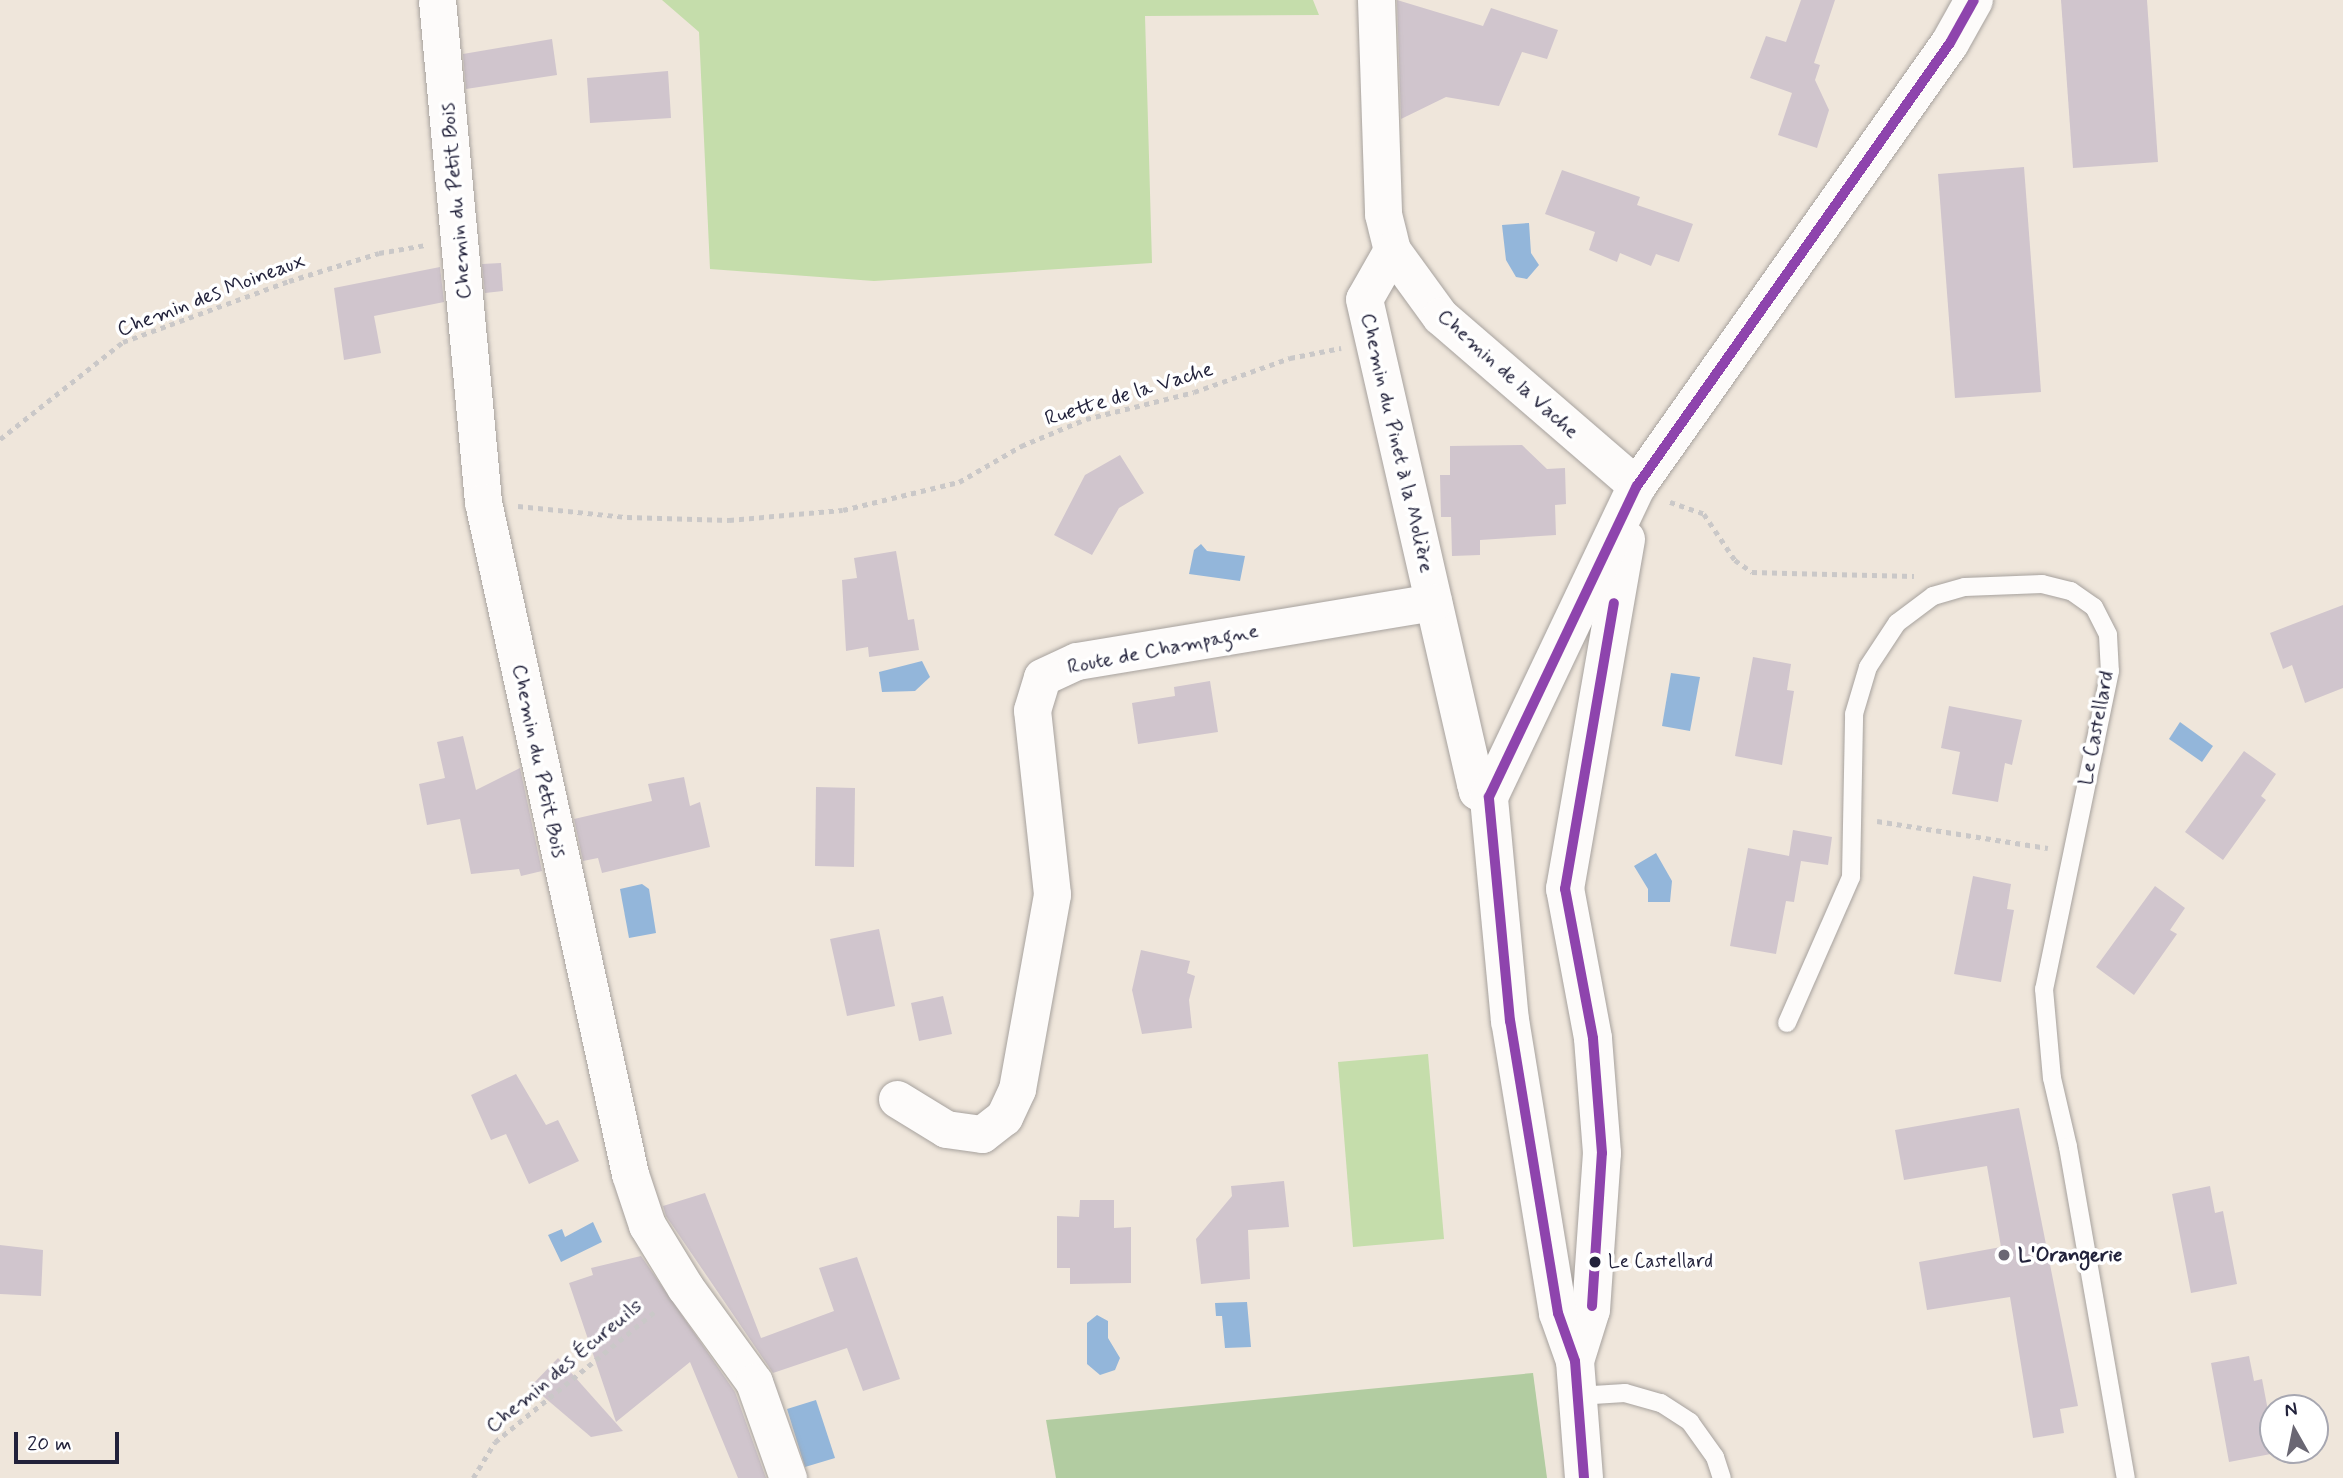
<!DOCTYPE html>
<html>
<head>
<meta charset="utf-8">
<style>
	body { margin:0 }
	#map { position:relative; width:2343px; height:1478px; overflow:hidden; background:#efe6db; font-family:Mynerve,sans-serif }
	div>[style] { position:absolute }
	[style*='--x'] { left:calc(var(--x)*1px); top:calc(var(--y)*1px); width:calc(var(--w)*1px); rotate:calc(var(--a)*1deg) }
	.green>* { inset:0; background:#c5ddab }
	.forest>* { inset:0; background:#b2cca1 }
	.water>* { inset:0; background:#93b6da }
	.building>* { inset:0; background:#d0c5cd }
	.path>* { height:4.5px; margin-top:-2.25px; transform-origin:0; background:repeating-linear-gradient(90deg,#cac8c8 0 5px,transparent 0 10px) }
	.roads { filter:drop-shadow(0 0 2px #a7a29e) drop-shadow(0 0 2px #a7a29e) }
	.service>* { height:18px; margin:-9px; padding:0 9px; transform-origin:9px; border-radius:9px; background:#fdfbfa }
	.minor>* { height:37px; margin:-18.5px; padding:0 18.5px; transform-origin:18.5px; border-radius:18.5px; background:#fdfbfa }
	.tertiary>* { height:38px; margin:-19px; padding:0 19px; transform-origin:19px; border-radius:19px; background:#fdfbfa }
	.bus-1>* { height:10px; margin:-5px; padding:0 5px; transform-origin:5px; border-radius:5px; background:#8e44ad }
	.dots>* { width:19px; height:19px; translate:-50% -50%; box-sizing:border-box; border:4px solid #fff; border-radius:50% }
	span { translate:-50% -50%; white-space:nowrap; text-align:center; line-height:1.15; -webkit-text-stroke:7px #fff; paint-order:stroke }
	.bus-label { font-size:19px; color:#22223b }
	.left { translate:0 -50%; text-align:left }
	.street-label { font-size:21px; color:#22223b }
	.poi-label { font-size:21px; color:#22223b; font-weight:700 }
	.north { position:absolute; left:2259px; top:1394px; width:70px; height:70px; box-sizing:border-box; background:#fff; border:2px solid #a7a7b1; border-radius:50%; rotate:351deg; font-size:19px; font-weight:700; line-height:28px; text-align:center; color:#22223b }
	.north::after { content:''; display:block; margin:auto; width:24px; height:32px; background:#6a6773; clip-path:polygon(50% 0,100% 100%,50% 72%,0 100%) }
	.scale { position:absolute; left:14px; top:1432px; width:105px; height:32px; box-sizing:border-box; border:4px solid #22223b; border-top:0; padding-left:9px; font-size:21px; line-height:24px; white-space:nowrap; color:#22223b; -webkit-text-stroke:5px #fff; paint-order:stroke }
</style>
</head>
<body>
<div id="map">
	<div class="green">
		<i style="clip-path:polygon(662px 0,1313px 0,1319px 15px,1145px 16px,1152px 263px,874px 281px,710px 269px,699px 32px)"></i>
		<i style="clip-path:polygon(1428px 1054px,1444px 1239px,1353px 1247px,1338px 1062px)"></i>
	</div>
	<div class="forest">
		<i style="clip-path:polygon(1533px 1373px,1547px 1478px,1056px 1478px,1046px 1420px)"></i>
	</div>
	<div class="water">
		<i style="clip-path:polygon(1529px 223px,1531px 253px,1539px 265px,1527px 279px,1516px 277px,1506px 260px,1502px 225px)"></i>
		<i style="clip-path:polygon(1201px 544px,1207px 551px,1245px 556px,1240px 581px,1189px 574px,1194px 550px)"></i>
		<i style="clip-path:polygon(922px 661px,930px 677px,915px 691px,882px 692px,879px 672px)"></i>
		<i style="clip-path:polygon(1671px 673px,1700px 677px,1690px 731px,1662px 726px)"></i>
		<i style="clip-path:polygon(2180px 722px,2213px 746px,2202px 762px,2169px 739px)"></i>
		<i style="clip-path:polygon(1656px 853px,1672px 881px,1670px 902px,1648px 902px,1648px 889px,1634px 866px)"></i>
		<i style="clip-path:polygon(642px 884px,649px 889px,656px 933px,629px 938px,620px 889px)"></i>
		<i style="clip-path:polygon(593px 1222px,602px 1242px,561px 1262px,548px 1235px,562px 1229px,565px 1237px)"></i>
		<i style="clip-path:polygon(1247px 1302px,1251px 1347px,1225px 1348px,1222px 1316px,1216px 1316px,1215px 1303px)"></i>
		<i style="clip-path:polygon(1097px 1315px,1108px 1321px,1108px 1338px,1120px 1358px,1115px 1370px,1100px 1375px,1087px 1364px,1087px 1323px)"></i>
		<i style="clip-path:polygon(816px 1400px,835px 1458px,805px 1467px,787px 1409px)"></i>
	</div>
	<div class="building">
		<i style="clip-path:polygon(1397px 0,1483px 26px,1491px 8px,1558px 30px,1547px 59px,1522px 52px,1499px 106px,1446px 97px,1401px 119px)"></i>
		<i style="clip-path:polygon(1801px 0,1835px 0,1814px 63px,1820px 65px,1815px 80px,1829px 110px,1817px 148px,1778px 135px,1792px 93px,1750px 78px,1766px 36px,1786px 42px)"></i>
		<i style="clip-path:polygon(2061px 0,2147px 0,2158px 162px,2073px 168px)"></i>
		<i style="clip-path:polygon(552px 39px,557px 75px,466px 89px,463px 54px)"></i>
		<i style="clip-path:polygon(668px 71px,671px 118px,590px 123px,587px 78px)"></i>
		<i style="clip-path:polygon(2024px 167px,2041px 392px,1955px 398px,1938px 174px)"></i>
		<i style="clip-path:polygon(1562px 170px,1640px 197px,1637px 205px,1693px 224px,1679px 262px,1656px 254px,1651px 266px,1620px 253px,1617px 262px,1589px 250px,1595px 232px,1545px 214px)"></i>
		<i style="clip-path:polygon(501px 263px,503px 291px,485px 293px,482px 264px)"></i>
		<i style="clip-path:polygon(440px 267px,444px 302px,374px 316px,381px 353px,344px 360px,334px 288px)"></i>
		<i style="clip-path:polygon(1522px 445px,1547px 469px,1565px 468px,1566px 504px,1555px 505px,1556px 535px,1480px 540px,1480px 555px,1452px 556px,1451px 517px,1441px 517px,1440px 475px,1450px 475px,1450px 446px)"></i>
		<i style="clip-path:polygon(1120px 455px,1144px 493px,1119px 508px,1092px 555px,1054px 535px,1085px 475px)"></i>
		<i style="clip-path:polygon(896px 551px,908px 620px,914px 619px,919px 650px,869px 657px,868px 647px,846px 651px,842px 580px,857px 578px,854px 558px)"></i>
		<i style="clip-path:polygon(2343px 605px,2343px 688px,2305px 703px,2292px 665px,2283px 669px,2270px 633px)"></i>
		<i style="clip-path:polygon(1753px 657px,1791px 664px,1787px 690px,1794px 691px,1782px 765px,1735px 756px)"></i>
		<i style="clip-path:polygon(1210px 681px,1218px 732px,1138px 744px,1132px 703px,1175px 696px,1174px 687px)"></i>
		<i style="clip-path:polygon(1949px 706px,2022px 720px,2012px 765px,2005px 763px,1998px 802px,1952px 794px,1960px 752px,1941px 748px)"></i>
		<i style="clip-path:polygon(463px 736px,476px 790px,520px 768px,542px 871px,521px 876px,519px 869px,471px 874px,460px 819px,427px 825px,419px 784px,445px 778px,437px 742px)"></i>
		<i style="clip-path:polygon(2244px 751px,2276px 774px,2261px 796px,2266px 800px,2223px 860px,2185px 832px)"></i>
		<i style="clip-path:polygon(684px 777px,690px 806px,700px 802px,710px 847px,602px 873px,598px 858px,583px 861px,574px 819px,652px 801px,648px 784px)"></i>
		<i style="clip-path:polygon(816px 787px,855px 788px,854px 867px,815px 866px)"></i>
		<i style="clip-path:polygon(1793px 830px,1832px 837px,1828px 865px,1801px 861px,1794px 902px,1786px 901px,1776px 954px,1730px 946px,1748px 848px,1789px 856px)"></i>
		<i style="clip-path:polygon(1973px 876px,2011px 884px,2007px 909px,2014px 910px,2001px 982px,1954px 974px)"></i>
		<i style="clip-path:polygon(2155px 886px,2185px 908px,2170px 930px,2177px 934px,2134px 995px,2096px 967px)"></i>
		<i style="clip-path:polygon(879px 929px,895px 1006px,847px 1016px,830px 939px)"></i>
		<i style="clip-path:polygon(1141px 950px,1190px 961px,1187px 973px,1195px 976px,1189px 1000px,1192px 1028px,1142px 1034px,1132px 990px)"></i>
		<i style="clip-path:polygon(943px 996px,952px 1034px,919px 1041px,911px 1003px)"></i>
		<i style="clip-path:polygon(516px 1074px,546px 1125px,558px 1120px,579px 1161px,529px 1184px,506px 1134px,491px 1140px,471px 1095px)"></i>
		<i style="clip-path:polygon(2019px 1108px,2078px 1406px,2060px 1409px,2064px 1433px,2033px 1438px,2010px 1297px,1927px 1310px,1919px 1262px,2001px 1247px,1987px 1166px,1904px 1180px,1895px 1130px)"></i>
		<i style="clip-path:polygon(1284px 1181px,1289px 1227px,1248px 1230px,1250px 1279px,1201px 1284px,1196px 1239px,1232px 1196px,1231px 1186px)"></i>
		<i style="clip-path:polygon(2210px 1186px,2215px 1213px,2223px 1211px,2237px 1284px,2191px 1293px,2172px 1194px)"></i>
		<i style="clip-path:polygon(705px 1193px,761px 1338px,834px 1311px,819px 1268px,857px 1257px,900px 1379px,863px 1391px,847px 1348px,773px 1373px,666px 1216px,663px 1206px)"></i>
		<i style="clip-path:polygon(1080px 1200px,1114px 1200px,1114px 1228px,1131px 1227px,1131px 1283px,1070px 1284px,1070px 1268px,1057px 1268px,1057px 1216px,1079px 1217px)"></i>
		<i style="clip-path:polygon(0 1245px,43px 1250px,41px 1296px,0 1294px)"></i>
		<i style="clip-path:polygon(641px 1256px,735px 1392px,766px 1478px,738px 1478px,690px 1362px,616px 1422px,569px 1283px,593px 1275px,591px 1268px)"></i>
		<i style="clip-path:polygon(2249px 1356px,2254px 1381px,2262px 1379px,2276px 1453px,2229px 1462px,2211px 1363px)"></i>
		<i style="clip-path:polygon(558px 1358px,623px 1431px,591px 1437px,531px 1386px)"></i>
	</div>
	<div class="path">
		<i style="--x:0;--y:439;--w:157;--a:-38.3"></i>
		<i style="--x:123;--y:342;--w:177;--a:-20.2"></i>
		<i style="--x:289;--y:281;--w:94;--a:-17.3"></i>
		<i style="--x:379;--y:253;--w:48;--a:-9.7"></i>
		<i style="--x:1670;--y:502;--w:36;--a:19"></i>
		<i style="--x:1704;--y:514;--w:55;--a:56"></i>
		<i style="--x:1735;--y:560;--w:21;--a:35"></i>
		<i style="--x:1752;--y:572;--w:162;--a:1.4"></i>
		<i style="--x:518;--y:506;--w:110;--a:5.8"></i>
		<i style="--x:627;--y:517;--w:102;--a:1.7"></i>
		<i style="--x:729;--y:520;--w:114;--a:-5"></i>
		<i style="--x:843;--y:510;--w:119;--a:-13.6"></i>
		<i style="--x:959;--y:482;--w:72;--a:-30.1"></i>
		<i style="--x:1021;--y:446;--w:70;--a:-22.6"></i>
		<i style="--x:1086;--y:419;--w:111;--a:-14"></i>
		<i style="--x:1194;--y:392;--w:102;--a:-19.5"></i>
		<i style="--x:1290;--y:358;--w:52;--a:-11.1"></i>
		<i style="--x:1877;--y:821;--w:173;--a:9"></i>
		<i style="--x:473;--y:1478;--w:42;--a:-58.6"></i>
		<i style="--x:495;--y:1442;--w:209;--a:-39.2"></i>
	</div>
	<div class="roads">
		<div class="service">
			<i style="--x:1787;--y:1023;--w:159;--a:-66.3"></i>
			<i style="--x:1851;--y:877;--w:163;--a:-88.9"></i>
			<i style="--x:1854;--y:714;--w:49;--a:-73.4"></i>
			<i style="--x:1868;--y:667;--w:53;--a:-56.6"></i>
			<i style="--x:1897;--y:623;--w:45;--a:-36.9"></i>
			<i style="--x:1933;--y:596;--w:33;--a:-16"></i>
			<i style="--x:1965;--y:587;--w:77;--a:-2.2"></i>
			<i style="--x:2042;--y:584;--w:30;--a:14"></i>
			<i style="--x:2071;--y:591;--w:28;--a:35"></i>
			<i style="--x:2094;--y:607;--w:31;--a:63"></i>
			<i style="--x:2108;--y:635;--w:36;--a:87"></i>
			<i style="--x:2110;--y:671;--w:325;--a:101.7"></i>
			<i style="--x:2044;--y:989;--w:89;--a:84.9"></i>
			<i style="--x:2052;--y:1078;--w:71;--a:76.9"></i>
			<i style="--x:2068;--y:1147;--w:336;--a:80.1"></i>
			<i style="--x:1577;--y:1396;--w:48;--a:-3.6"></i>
			<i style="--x:1625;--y:1393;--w:37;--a:16"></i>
			<i style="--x:1661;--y:1403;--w:35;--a:33"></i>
			<i style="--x:1690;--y:1422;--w:43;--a:54.5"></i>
			<i style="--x:1715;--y:1457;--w:22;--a:72"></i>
		</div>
		<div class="minor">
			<i style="--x:437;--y:0;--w:504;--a:84.76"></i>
			<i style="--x:483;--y:502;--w:688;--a:77.66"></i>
			<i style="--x:630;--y:1174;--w:54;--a:71.6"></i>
			<i style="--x:647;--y:1225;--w:73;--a:58.5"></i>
			<i style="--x:685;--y:1287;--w:117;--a:54"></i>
			<i style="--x:754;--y:1382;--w:102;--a:70.5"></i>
			<i style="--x:1376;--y:0;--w:214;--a:88.1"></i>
			<i style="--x:1383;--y:214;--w:37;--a:76"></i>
			<i style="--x:1392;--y:250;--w:82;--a:54"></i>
			<i style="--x:1440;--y:316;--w:260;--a:40.8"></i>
			<i style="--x:1392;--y:250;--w:56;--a:119.7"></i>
			<i style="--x:1364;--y:299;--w:497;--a:77.1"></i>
			<i style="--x:1475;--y:783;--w:8;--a:76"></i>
			<i style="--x:1477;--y:791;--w:13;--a:27"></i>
			<i style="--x:897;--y:1099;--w:57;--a:31.5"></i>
			<i style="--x:946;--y:1129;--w:36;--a:8"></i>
			<i style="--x:982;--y:1134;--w:28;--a:-38"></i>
			<i style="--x:1004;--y:1117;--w:31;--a:-65"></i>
			<i style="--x:1017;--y:1089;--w:198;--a:-79.8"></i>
			<i style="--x:1052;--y:894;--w:185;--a:-96.2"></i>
			<i style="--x:1032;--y:710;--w:34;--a:-73"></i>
			<i style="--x:1042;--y:677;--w:38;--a:-25"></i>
			<i style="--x:1077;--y:661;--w:361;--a:-9.4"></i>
		</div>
		<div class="tertiary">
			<i style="--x:1575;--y:1361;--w:53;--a:-72.6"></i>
			<i style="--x:1591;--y:1310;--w:157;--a:-86"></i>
			<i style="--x:1602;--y:1153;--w:115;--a:-94.5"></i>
			<i style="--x:1593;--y:1038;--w:152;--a:-100.6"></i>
			<i style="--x:1565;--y:889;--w:355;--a:-80.1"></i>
			<i style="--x:1584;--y:1478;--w:117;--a:-94.4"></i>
			<i style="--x:1575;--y:1361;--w:51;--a:-109.5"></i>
			<i style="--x:1558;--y:1313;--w:296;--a:-99.3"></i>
			<i style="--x:1510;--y:1021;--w:225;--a:-95.4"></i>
			<i style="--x:1489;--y:797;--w:344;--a:-64.6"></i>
			<i style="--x:1637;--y:486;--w:542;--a:-54.76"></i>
			<i style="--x:1950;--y:43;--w:49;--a:-60.8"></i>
		</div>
	</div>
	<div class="bus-1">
		<i style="--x:1592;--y:1306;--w:153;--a:-86.3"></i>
		<i style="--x:1602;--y:1153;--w:115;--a:-94.5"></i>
		<i style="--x:1593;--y:1038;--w:152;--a:-100.6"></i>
		<i style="--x:1565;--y:889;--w:290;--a:-80.3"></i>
		<i style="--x:1584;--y:1478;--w:117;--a:-94.4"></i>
		<i style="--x:1575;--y:1361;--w:51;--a:-109.5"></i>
		<i style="--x:1558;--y:1313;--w:296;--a:-99.3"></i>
		<i style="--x:1510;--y:1021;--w:225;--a:-95.4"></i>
		<i style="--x:1489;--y:797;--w:344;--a:-64.6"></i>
		<i style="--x:1637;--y:486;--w:542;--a:-54.76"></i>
		<i style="--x:1950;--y:43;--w:49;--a:-60.8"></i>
	</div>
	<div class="dots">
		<i style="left:2004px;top:1255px;background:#6a6773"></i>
		<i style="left:1595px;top:1262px;background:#22223b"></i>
	</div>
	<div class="bus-label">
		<span class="left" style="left:1608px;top:1262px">Le Castellard</span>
	</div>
	<div class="street-label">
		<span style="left:456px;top:201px;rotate:-95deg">Chemin du Petit Bois</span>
		<span style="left:211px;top:295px;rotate:-21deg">Chemin des Moineaux</span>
		<span style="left:1508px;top:374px;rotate:42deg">Chemin de la Vache</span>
		<span style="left:1129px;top:394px;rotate:-17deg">Ruette de la Vache</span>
		<span style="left:1397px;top:443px;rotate:77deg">Chemin du Pinet à la Molière</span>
		<span style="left:1163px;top:649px;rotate:-11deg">Route de Champagne</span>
		<span style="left:2096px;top:728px;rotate:-79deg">Le Castellard</span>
		<span style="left:539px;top:761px;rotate:78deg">Chemin du Petit Bois</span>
		<span style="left:564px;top:1366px;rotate:-40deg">Chemin des Écureuils</span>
	</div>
	<div class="poi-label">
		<span class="left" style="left:2018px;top:1255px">L'Orangerie</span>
	</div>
	<div class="north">N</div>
	<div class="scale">20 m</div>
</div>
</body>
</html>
